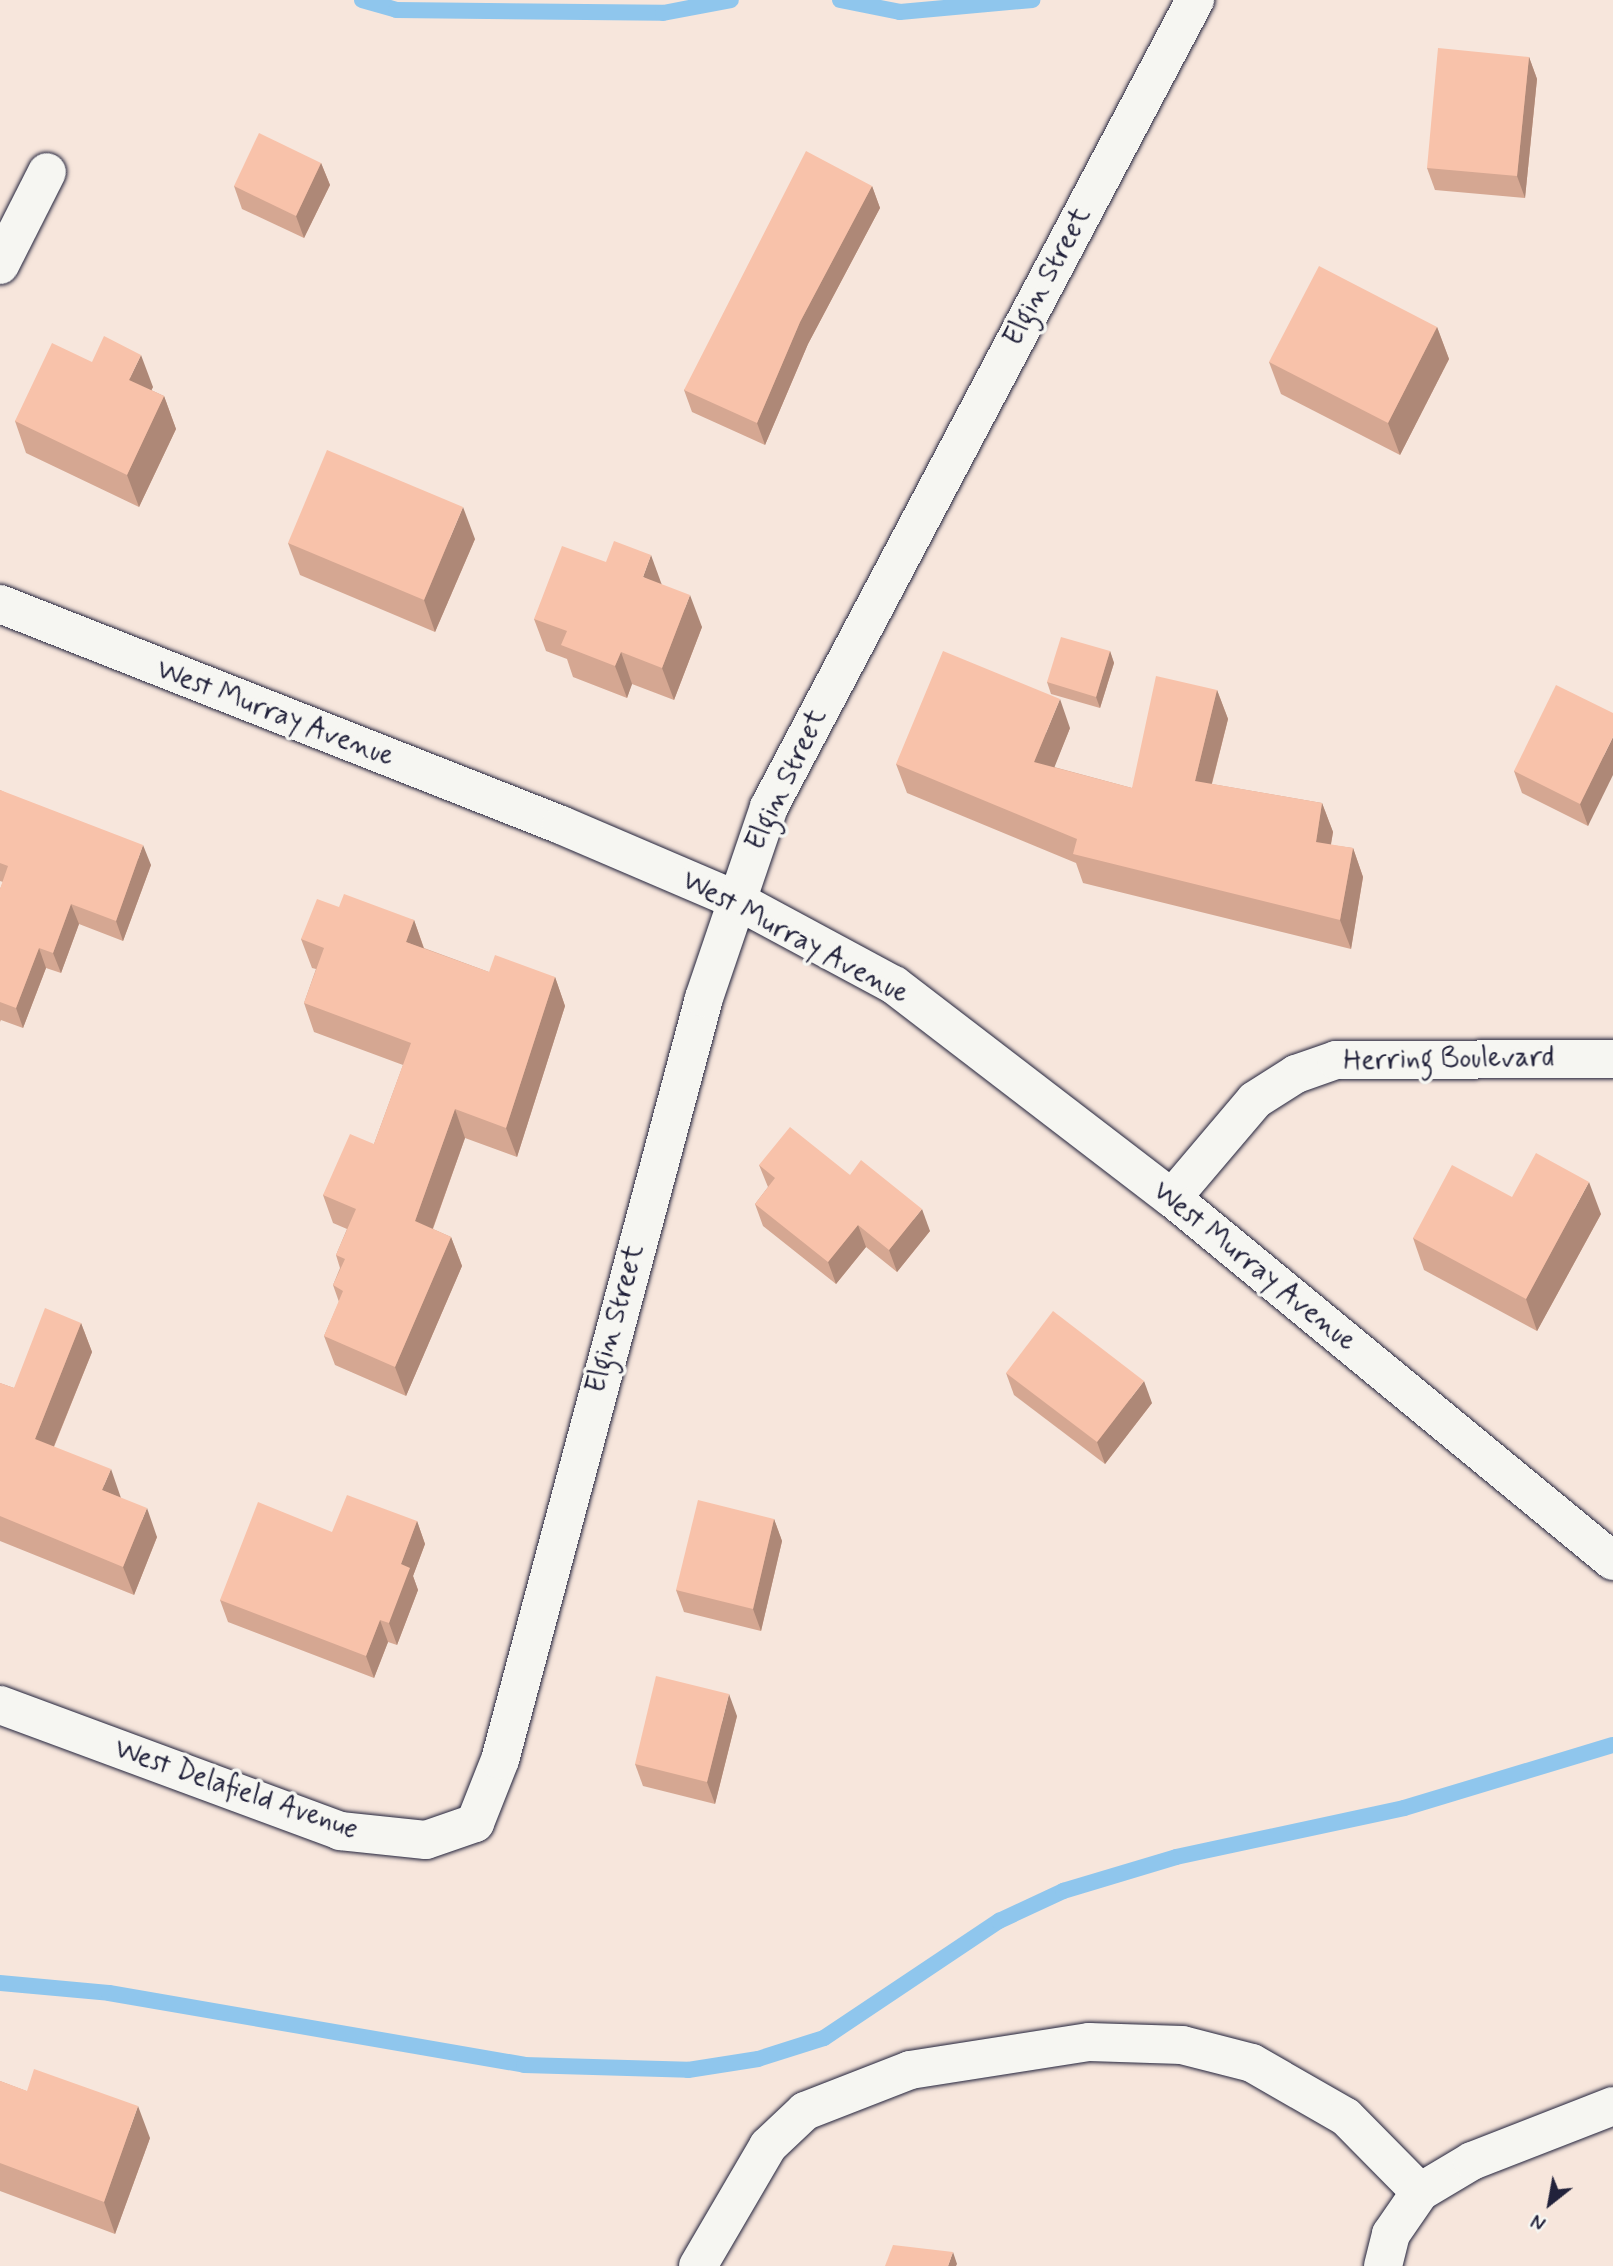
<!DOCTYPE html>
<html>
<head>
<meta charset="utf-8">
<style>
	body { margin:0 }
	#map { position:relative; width:1613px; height:2266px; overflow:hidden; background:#f7e6dc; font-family:Mynerve,sans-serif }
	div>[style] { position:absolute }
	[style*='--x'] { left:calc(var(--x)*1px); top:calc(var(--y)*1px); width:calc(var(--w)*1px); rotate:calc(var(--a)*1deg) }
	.stream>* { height:16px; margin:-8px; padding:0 8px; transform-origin:8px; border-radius:8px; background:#8fc6ed }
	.roads { filter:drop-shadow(0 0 2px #22223b) drop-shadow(0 0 2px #22223b) }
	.minor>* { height:38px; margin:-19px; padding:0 19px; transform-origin:19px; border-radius:19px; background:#f6f6f2 }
	.wall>* { inset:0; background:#d5a792 }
	.shaded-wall>* { inset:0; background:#ae8877 }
	.building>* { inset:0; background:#f8c2aa }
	span { translate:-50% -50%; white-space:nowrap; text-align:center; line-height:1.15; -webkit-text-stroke:7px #f6f6f2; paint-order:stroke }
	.street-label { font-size:28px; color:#22223b }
	.north { position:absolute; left:1515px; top:2168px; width:70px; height:70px; -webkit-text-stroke:5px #f6f6f2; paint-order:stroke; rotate:211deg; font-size:19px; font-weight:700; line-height:28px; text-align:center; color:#22223b }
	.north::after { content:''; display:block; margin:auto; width:24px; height:32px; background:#22223b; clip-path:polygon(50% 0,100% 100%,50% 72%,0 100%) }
</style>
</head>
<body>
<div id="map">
	<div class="stream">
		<i style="--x:362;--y:0;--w:35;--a:16"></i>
		<i style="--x:396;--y:10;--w:267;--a:0.6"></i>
		<i style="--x:663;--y:13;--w:69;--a:-10.8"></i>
		<i style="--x:840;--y:0;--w:61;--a:11.3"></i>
		<i style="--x:900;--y:12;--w:133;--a:-5.2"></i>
		<i style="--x:0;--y:1983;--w:109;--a:5.2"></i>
		<i style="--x:109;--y:1993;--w:421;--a:9.8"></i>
		<i style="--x:524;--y:2065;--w:164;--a:1.7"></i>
		<i style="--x:688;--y:2070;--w:71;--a:-8.9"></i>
		<i style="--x:758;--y:2059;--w:69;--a:-17.7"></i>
		<i style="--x:824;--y:2038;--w:211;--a:-33.8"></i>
		<i style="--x:999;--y:1921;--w:71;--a:-25.1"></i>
		<i style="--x:1063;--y:1891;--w:118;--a:-16.7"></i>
		<i style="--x:1176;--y:1857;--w:233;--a:-12.1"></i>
		<i style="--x:1404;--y:1808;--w:218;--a:-16.8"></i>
	</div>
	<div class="roads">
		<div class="minor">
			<i style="--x:0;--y:265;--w:104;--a:-63.2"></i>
			<i style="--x:0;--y:604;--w:603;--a:21.5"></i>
			<i style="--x:561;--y:825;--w:190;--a:23.2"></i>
			<i style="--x:736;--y:900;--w:179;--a:28.3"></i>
			<i style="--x:894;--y:985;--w:350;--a:37.5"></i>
			<i style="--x:1172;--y:1198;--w:571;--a:39.46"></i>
			<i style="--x:1172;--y:1198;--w:128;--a:-49.7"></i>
			<i style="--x:1255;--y:1100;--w:49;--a:-32.4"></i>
			<i style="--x:1296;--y:1074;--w:42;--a:-19.3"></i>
			<i style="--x:1336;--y:1060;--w:277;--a:-0.2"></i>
			<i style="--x:0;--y:1705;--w:363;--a:20.3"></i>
			<i style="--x:340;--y:1831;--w:86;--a:6"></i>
			<i style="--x:426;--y:1840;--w:52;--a:-19.1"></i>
			<i style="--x:475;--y:1823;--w:68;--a:-68.4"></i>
			<i style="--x:500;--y:1760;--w:789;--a:-75.01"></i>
			<i style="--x:704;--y:998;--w:202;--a:-71.2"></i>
			<i style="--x:769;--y:807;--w:913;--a:-62.17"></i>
			<i style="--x:698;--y:2266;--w:139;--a:-59.7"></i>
			<i style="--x:768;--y:2146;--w:51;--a:-43.4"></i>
			<i style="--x:805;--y:2111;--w:113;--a:-21.3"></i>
			<i style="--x:910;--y:2070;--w:181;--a:-8.9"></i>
			<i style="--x:1089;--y:2042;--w:93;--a:1.8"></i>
			<i style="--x:1182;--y:2045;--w:72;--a:14.4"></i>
			<i style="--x:1252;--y:2063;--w:108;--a:29.9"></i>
			<i style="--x:1346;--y:2117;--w:105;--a:45.4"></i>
			<i style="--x:1383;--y:2266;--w:33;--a:-76"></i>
			<i style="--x:1391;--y:2234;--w:51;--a:-55.4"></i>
			<i style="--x:1420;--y:2192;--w:61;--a:-30.8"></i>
			<i style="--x:1472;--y:2161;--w:151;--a:-21.3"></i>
		</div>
	</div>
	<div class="wall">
		<i style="clip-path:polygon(1529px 57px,1537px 79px,1525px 198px,1435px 190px,1427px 168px)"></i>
		<i style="clip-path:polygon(321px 163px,330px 185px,304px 238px,242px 209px,234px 186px)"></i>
		<i style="clip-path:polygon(872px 186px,880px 208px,808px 344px,765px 445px,692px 412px,684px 390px)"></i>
		<i style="clip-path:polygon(1437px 327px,1449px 359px,1400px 455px,1281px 394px,1269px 362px)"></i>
		<i style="clip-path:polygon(92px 362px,153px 387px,151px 390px,164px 396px,176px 429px,139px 507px,26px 453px,15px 421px)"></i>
		<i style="clip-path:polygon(475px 539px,435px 632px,300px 575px,288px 543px)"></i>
		<i style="clip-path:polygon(661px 584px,702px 627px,674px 700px,632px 684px,627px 698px,573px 677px,567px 659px,546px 651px,534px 619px)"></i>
		<i style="clip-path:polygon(1110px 651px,1114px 663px,1100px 708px,1051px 694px,1047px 682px)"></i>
		<i style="clip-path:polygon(1217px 690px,1228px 719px,1212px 784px,1322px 803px,1333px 832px,1331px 845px,1353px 848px,1363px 877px,1351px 949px,1083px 883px,1076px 863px,907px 793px,896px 764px,1070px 728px,1054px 767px,1132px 788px)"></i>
		<i style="clip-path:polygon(1613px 713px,1588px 826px,1522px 793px,1514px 771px)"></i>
		<i style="clip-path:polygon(0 790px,151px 865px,123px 941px,79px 924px,61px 973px,46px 968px,23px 1028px,1px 1020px,0 1022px,0 889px,3px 882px,0 881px)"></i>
		<i style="clip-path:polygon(339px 907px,414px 920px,424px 948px,489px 972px,555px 977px,565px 1006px,517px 1157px,465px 1138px,433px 1229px,451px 1237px,462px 1266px,406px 1396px,335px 1365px,324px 1336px,339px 1302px,333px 1285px,340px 1268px,336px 1255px,347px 1229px,333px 1223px,323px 1195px,374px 1144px,403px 1065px,314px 1032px,304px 1003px,316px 969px,312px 968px,301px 939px)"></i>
		<i style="clip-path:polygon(759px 1165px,850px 1175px,930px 1231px,897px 1272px,866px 1247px,836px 1284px,763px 1226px,755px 1204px,768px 1187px)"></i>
		<i style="clip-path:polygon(1512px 1197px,1601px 1214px,1537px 1331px,1424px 1270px,1413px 1238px)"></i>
		<i style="clip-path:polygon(81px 1323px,92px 1352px,54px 1447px,121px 1498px,157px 1537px,134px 1595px,0 1541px,0 1383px,14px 1388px)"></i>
		<i style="clip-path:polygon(1006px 1373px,1152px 1403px,1105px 1464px,1014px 1395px)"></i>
		<i style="clip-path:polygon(774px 1519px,782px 1541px,761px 1631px,684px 1612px,676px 1590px)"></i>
		<i style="clip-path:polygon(417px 1521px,425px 1544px,413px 1576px,418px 1590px,397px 1645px,388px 1642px,374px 1678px,228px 1622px,220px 1600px,332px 1532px)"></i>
		<i style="clip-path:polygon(737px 1716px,715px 1804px,643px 1786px,635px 1764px)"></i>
		<i style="clip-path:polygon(0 2081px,150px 2138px,115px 2234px,0 2191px)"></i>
	</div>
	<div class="shaded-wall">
		<i style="clip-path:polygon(1529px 57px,1537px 79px,1525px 198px,1517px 176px)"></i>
		<i style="clip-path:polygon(321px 163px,330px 185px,304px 238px,296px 216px)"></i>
		<i style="clip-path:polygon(872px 186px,880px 208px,808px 344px,765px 445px,757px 423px,800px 322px)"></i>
		<i style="clip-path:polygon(1437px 327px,1449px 359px,1400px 455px,1388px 423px)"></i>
		<i style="clip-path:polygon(141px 355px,153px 387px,141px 412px,129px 380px)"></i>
		<i style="clip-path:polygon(164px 396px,176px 429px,139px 507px,127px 475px)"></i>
		<i style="clip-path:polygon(463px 507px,475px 539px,435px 632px,424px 600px)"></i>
		<i style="clip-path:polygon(651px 555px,663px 588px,643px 577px)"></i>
		<i style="clip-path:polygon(690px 595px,702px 627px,674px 700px,662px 668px)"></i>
		<i style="clip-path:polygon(1110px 651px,1114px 663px,1100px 708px,1096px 697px)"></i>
		<i style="clip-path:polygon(621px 652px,632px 684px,627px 698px,615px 666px)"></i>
		<i style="clip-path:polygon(1217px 690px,1228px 719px,1205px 810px,1195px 781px)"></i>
		<i style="clip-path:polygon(1060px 699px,1070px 728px,1045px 791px,1034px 762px)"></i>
		<i style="clip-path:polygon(1613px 737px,1613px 775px,1588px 826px,1580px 804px)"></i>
		<i style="clip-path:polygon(1322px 803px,1333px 832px,1326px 871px,1316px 842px)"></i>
		<i style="clip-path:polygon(143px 845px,151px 865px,123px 941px,116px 921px)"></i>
		<i style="clip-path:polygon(1353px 848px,1363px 877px,1351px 949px,1340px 920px)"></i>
		<i style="clip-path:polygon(71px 904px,79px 924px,61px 973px,53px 953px)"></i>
		<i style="clip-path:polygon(414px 920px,424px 949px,406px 942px)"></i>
		<i style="clip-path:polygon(39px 948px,46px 968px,23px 1028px,16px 1008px)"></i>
		<i style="clip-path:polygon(555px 977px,565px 1006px,517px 1157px,506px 1128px)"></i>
		<i style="clip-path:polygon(455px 1109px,465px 1138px,425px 1250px,415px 1221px)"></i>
		<i style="clip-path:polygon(1589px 1182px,1601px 1214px,1537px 1331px,1526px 1299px)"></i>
		<i style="clip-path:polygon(922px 1209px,930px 1231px,897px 1272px,889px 1250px)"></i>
		<i style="clip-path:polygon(858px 1225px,866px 1247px,836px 1284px,828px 1262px)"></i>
		<i style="clip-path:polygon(451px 1237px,462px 1266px,406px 1396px,395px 1367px)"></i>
		<i style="clip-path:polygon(81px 1323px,92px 1352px,45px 1468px,35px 1439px)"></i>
		<i style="clip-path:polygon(1144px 1381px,1152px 1403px,1105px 1464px,1097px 1442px)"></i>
		<i style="clip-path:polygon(111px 1469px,121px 1498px,102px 1490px)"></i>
		<i style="clip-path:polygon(147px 1508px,157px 1537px,134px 1595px,123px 1567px)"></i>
		<i style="clip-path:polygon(774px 1519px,782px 1541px,761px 1631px,753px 1609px)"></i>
		<i style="clip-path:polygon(417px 1521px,425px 1544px,413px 1576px,418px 1590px,397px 1645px,389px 1623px,401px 1564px)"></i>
		<i style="clip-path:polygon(380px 1620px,388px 1642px,374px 1678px,366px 1656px)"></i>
		<i style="clip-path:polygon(729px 1694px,737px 1716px,715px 1804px,707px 1782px)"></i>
		<i style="clip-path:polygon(138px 2106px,150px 2138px,115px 2234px,104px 2202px)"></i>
		<i style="clip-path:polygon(953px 2252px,957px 2264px,956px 2266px,948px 2266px)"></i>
	</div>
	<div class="building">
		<i style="clip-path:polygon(1438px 48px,1529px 57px,1517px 176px,1427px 168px)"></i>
		<i style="clip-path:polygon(259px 133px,321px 163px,296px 216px,234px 186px)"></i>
		<i style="clip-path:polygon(806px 151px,872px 186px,800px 322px,757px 423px,684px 390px)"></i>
		<i style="clip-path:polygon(1319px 266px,1437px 327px,1388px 423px,1269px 362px)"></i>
		<i style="clip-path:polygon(104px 336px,141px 355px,129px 380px,164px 396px,127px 475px,15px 421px,52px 343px,92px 362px)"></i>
		<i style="clip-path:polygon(327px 450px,463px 507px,424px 600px,288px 543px)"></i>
		<i style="clip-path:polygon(614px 541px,651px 555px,643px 577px,690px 595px,662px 668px,621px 652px,615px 666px,561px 645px,567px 631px,534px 619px,562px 546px,606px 562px)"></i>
		<i style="clip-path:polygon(1061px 637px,1110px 651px,1096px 697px,1047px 682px)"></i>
		<i style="clip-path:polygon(943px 651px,1060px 699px,1034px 762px,1132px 788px,1156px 676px,1217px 690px,1195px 781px,1322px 803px,1316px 842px,1353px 848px,1340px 920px,1073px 854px,1077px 839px,896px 764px)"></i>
		<i style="clip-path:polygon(1556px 685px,1613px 713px,1613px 737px,1580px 804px,1514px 771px)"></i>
		<i style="clip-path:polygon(0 790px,143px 845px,116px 921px,71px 904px,53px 953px,39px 948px,16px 1008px,0 1002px,0 889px,8px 866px,0 863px)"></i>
		<i style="clip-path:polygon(344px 894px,414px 920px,406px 942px,489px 972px,495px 955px,555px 977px,506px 1128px,455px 1109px,415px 1221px,451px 1237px,395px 1367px,324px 1336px,343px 1291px,333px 1285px,345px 1259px,336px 1255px,356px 1209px,323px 1195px,350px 1134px,374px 1144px,411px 1043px,304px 1003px,324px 948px,301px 939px,317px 899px,339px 907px)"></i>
		<i style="clip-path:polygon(790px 1127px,850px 1175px,861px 1160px,922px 1209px,889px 1250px,858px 1225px,828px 1262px,755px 1204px,775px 1178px,759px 1165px)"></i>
		<i style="clip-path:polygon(1536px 1153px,1589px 1182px,1526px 1299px,1413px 1238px,1452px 1165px,1512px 1197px)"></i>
		<i style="clip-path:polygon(45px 1308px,81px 1323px,35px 1439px,111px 1469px,102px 1490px,147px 1508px,123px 1567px,0 1516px,0 1383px,14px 1388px)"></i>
		<i style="clip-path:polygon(1053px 1311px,1144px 1381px,1097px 1442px,1006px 1373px)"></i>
		<i style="clip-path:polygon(347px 1495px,417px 1521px,401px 1564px,410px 1568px,389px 1623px,380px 1620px,366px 1656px,220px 1600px,258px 1502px,332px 1532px)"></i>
		<i style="clip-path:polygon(698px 1500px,774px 1519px,753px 1609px,676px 1590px)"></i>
		<i style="clip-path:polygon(656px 1676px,729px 1694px,707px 1782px,635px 1764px)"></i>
		<i style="clip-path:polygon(34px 2069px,138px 2106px,104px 2202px,0 2163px,0 2081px,27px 2091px)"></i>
		<i style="clip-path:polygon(893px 2245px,953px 2252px,948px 2266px,885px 2266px)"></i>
	</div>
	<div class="street-label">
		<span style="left:1048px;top:277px;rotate:-62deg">Elgin Street</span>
		<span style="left:275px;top:714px;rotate:21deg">West Murray Avenue</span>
		<span style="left:787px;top:780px;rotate:-65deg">Elgin Street</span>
		<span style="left:795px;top:938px;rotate:28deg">West Murray Avenue</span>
		<span style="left:1449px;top:1060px;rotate:-1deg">Herring Boulevard</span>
		<span style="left:1254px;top:1267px;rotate:39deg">West Murray Avenue</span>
		<span style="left:616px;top:1319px;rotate:-75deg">Elgin Street</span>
		<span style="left:236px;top:1790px;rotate:19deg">West Delafield Avenue</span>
	</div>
	<div class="north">N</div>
</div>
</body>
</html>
